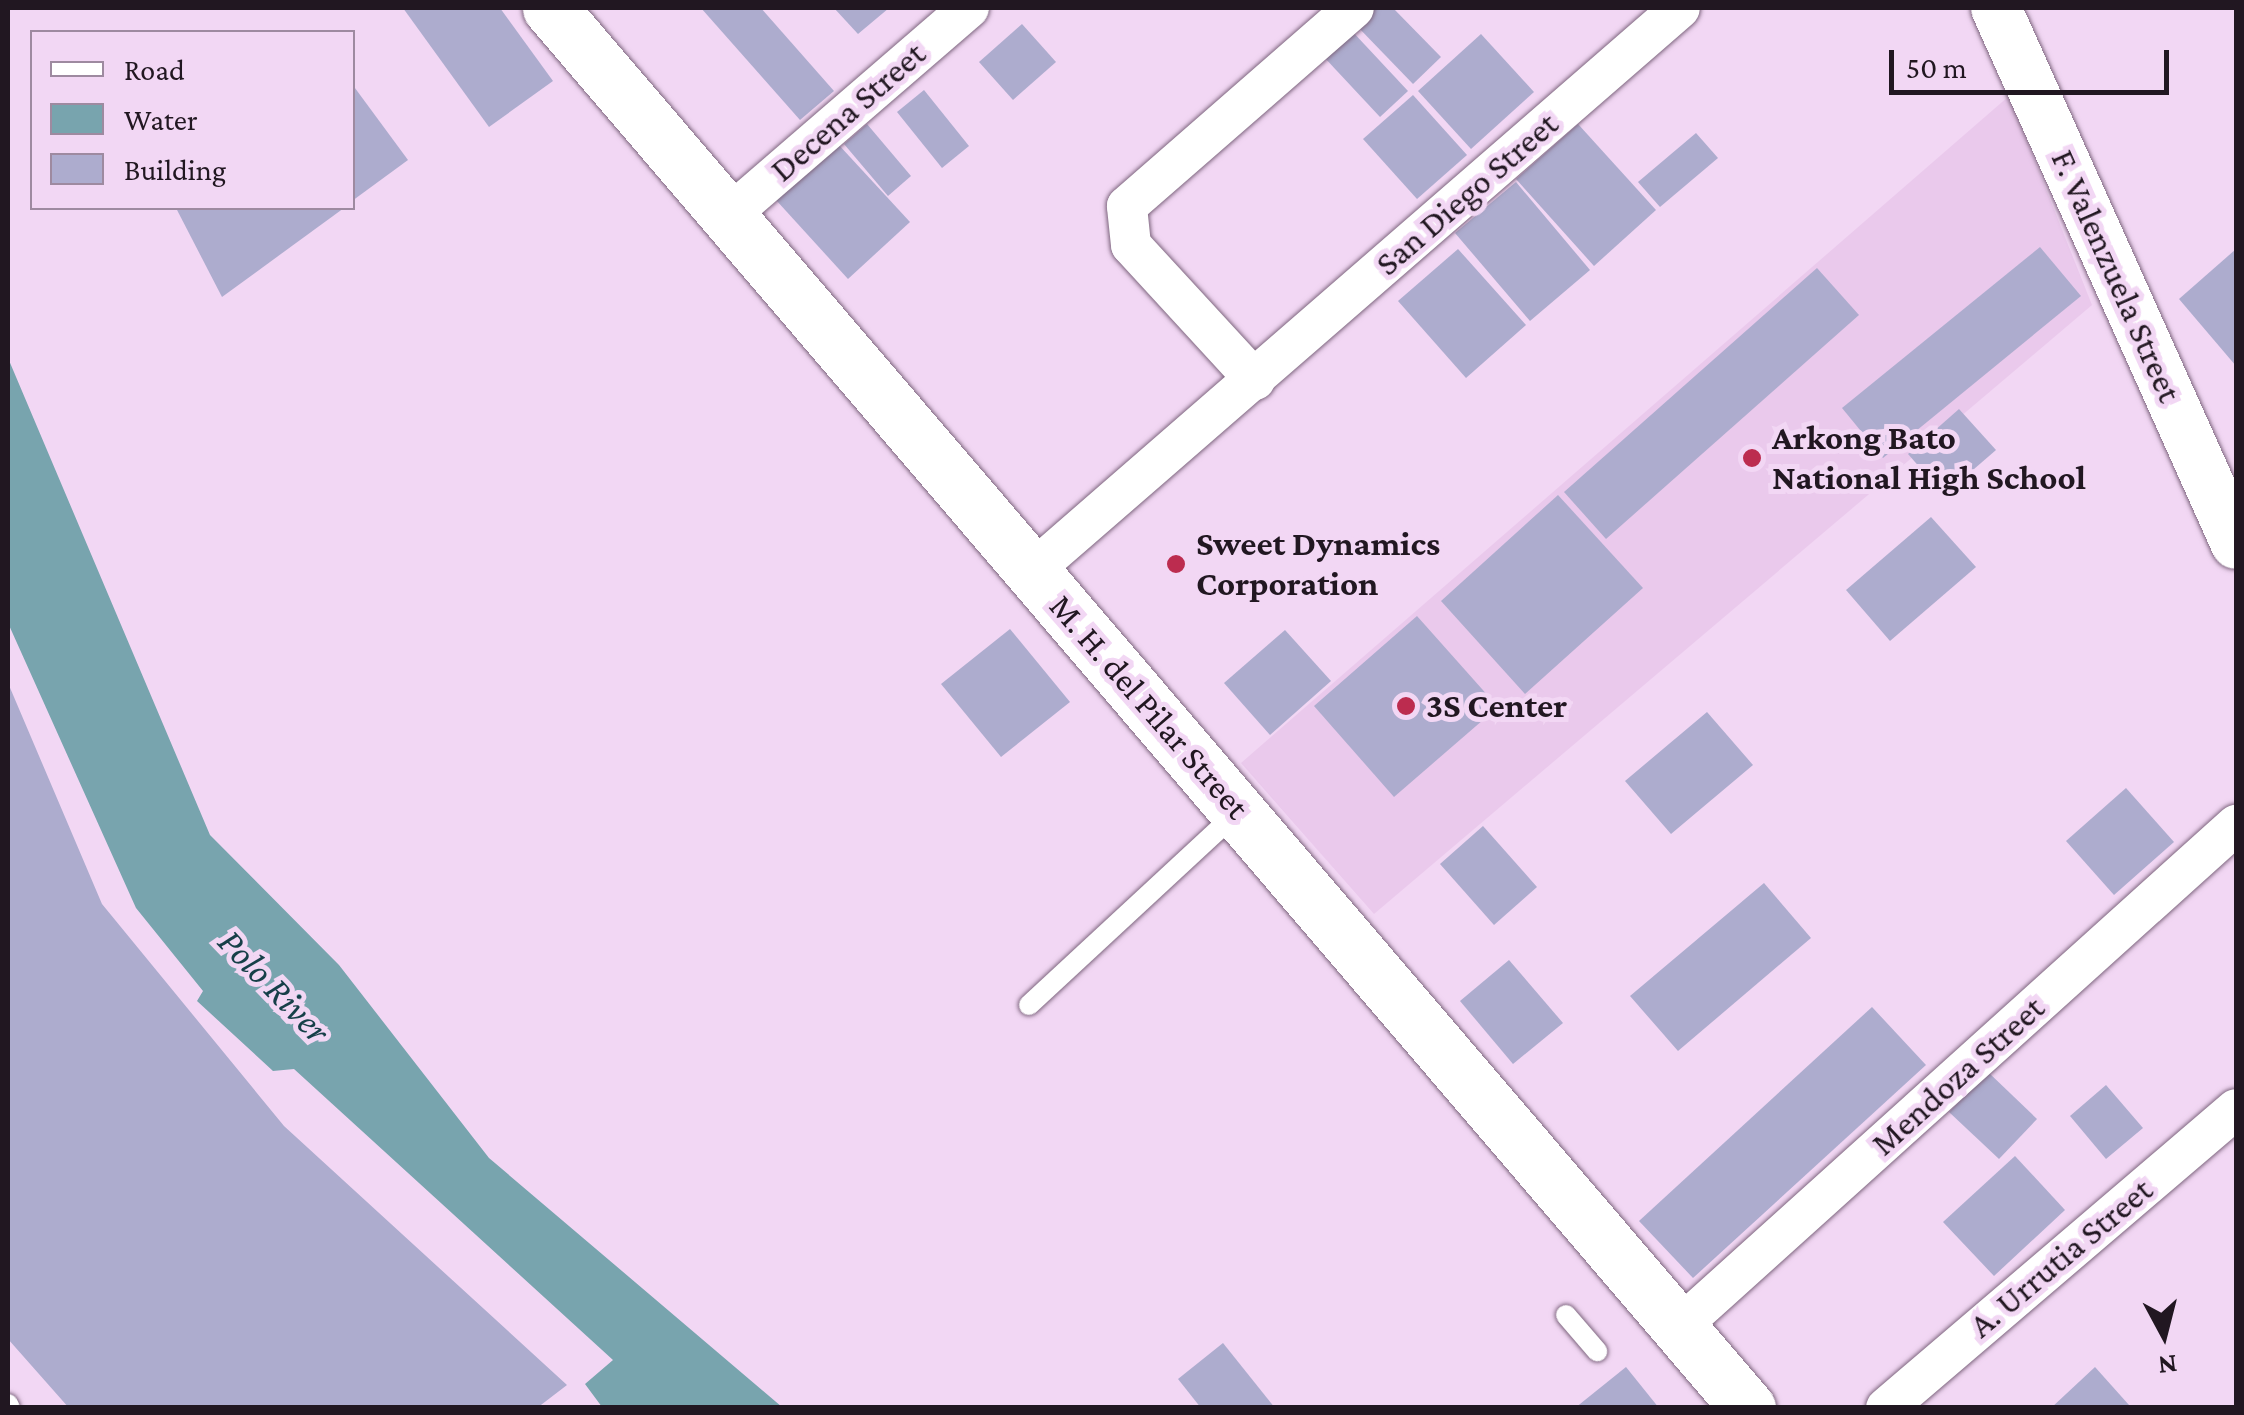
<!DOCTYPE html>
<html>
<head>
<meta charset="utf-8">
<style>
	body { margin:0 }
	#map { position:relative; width:2244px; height:1415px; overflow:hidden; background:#f2d7f4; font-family:"Crimson Pro",serif }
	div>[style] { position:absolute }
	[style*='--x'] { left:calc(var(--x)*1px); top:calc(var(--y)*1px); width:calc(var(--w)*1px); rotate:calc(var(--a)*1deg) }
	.built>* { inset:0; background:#eac9ec }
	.water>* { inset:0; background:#78a4ae }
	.building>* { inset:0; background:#adacce }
	.roads { filter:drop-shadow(0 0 2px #7e667f) drop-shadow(0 0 2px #7e667f) }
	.service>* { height:20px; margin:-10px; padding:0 10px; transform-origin:10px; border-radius:10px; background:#fff }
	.minor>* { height:40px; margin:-20px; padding:0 20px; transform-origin:20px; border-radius:20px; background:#fff }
	.tertiary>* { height:50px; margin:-25px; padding:0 25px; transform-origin:25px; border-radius:25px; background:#fff }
	.secondary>* { height:55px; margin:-27.5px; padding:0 27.5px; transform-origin:27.5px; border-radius:27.5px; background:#fff }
	.dots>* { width:28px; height:28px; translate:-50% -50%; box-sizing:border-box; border:5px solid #f2d7f4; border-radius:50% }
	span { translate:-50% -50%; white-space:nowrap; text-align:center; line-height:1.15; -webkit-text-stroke:10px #f2d7f4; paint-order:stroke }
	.street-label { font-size:35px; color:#211721 }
	.poi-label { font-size:35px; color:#211721; font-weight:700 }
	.left { translate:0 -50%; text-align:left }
	.water-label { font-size:38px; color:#163f48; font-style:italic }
	.frame { position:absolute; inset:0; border:10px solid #211721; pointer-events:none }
	.legend { position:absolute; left:30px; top:30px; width:325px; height:180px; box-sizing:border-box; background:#f2d7f4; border:2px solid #9e8aa0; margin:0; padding:12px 18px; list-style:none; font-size:30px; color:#211721 }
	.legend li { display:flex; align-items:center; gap:20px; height:50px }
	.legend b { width:50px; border:2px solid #9e8aa0 }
	.north { position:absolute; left:2114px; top:1285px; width:100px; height:100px; -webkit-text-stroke:8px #f2d7f4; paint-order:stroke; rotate:173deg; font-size:28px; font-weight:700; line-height:40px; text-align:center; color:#211721 }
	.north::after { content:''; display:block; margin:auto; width:35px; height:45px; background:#211721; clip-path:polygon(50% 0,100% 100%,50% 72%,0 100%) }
	.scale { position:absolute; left:1889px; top:50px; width:280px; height:45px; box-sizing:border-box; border:5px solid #211721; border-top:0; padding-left:12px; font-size:30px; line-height:35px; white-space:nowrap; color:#211721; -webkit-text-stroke:8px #f2d7f4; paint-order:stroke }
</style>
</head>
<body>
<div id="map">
	<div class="built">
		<i style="clip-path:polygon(2009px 96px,2092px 305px,1374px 914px,1241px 763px)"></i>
	</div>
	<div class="water">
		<i style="clip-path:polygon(8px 358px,210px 835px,339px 965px,489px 1158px,782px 1407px,602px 1407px,585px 1384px,613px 1360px,294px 1069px,273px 1071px,197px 1001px,203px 991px,136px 908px,8px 623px)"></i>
	</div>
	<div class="building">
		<i style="clip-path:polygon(403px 8px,500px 8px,553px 81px,489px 127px)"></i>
		<i style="clip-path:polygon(701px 8px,761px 8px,834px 91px,800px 120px)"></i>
		<i style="clip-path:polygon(834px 8px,889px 8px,858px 34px)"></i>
		<i style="clip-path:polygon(1375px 8px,1393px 8px,1441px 57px,1413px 84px,1356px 25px)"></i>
		<i style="clip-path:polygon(1022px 24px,1056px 62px,1013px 100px,979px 62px)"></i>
		<i style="clip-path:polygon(1351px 30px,1408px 91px,1380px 117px,1323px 56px)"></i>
		<i style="clip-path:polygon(1481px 34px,1534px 92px,1471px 149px,1418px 91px)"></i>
		<i style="clip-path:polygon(352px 84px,408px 160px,352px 201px)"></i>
		<i style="clip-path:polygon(924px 90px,969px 146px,942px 168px,897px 112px)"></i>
		<i style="clip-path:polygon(1413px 95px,1467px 155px,1417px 199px,1363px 139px)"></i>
		<i style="clip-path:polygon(867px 124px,911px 176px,888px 196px,844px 144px)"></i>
		<i style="clip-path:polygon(1578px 124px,1656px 210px,1594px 266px,1516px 179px)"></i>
		<i style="clip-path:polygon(1696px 133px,1718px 158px,1660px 207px,1638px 182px)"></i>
		<i style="clip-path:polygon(838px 144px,910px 222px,848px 279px,776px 200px)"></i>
		<i style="clip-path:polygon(1516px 182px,1590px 270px,1530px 321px,1455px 233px)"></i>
		<i style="clip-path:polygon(176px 208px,344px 208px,222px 297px)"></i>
		<i style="clip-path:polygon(2040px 247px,2081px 296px,1883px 458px,1842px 408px)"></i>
		<i style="clip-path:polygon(1458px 249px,1526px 325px,1466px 378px,1398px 301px)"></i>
		<i style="clip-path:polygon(2236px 249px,2236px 366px,2179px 299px)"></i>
		<i style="clip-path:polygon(1817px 268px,1859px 315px,1606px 539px,1564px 492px)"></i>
		<i style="clip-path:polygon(1959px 409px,1996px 450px,1944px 495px,1908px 454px)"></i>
		<i style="clip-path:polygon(1558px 495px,1643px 588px,1525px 694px,1441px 601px)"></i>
		<i style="clip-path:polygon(1931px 517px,1976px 567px,1890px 641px,1846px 590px)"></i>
		<i style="clip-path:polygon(1417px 616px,1498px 707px,1394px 797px,1314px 706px)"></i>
		<i style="clip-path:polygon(1010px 629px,1070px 702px,1001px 757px,941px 684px)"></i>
		<i style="clip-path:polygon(1285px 630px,1331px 681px,1270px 735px,1224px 683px)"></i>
		<i style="clip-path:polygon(8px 683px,102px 904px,284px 1126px,567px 1385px,537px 1408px,69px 1408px,8px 1339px)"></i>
		<i style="clip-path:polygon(1707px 712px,1753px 765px,1671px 834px,1625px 781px)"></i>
		<i style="clip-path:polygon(2126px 788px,2174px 842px,2114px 895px,2066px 841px)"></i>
		<i style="clip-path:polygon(1483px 826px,1537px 887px,1494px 925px,1440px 864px)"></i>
		<i style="clip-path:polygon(1764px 883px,1811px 938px,1678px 1051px,1630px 996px)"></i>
		<i style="clip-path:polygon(1509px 960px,1563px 1023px,1513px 1064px,1460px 1001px)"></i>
		<i style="clip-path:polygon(1872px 1007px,1926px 1065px,1693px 1278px,1639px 1221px)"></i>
		<i style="clip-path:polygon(1988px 1072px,2037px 1119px,1999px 1159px,1949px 1112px)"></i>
		<i style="clip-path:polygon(2106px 1085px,2143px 1128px,2106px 1159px,2070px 1116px)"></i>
		<i style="clip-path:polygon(2015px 1156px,2065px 1210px,1994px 1276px,1943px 1222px)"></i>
		<i style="clip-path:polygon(1223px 1343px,1275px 1408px,1201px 1408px,1178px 1379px)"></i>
		<i style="clip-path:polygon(1626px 1367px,1659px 1408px,1575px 1408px)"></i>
		<i style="clip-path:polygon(2095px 1367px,2129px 1405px,2051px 1408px)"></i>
	</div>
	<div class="roads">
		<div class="service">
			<i style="--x:1029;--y:1005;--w:282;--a:-42.8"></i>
			<i style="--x:1566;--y:1315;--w:48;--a:49.3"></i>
			<i style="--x:8;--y:1404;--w:4;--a:63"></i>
		</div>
		<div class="minor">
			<i style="--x:728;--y:216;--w:318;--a:-40.8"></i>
			<i style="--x:1255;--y:380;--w:183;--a:-132.6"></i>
			<i style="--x:1131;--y:245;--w:39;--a:-96"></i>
			<i style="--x:1127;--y:206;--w:301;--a:-41.1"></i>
			<i style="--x:1032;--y:571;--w:858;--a:-40.98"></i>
			<i style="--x:1679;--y:1327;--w:750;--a:-42.03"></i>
			<i style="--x:1886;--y:1408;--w:460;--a:-40.5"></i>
		</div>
		<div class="tertiary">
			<i style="--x:1996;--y:8;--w:587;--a:65.88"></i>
		</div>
		<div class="secondary">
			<i style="--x:550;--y:8;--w:1843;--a:49.45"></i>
		</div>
	</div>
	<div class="dots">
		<i style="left:1752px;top:458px;background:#bc2c4f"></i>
		<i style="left:1176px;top:564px;background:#bc2c4f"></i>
		<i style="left:1406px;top:706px;background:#bc2c4f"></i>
	</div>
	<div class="street-label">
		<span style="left:848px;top:112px;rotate:-41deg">Decena Street</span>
		<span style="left:1467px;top:194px;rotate:-41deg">San Diego Street</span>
		<span style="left:2116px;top:276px;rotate:66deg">F. Valenzuela Street</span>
		<span style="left:1149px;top:707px;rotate:49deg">M. H. del Pilar Street</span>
		<span style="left:1958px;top:1076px;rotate:-42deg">Mendoza Street</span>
		<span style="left:2061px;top:1258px;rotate:-40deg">A. Urrutia Street</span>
	</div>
	<div class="poi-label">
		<span class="left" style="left:1772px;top:458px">Arkong Bato<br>National High School</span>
		<span class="left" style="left:1196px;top:564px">Sweet Dynamics<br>Corporation</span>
		<span class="left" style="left:1426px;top:706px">3S Center</span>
	</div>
	<div class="water-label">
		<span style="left:274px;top:986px;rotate:46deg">Polo River</span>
	</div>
	<div class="frame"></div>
	<ul class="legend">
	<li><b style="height:12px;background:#fff"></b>Road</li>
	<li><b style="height:28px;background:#78a4ae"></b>Water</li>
	<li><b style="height:28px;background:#adacce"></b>Building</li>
	</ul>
	<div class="north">N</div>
	<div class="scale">50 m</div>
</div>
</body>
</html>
